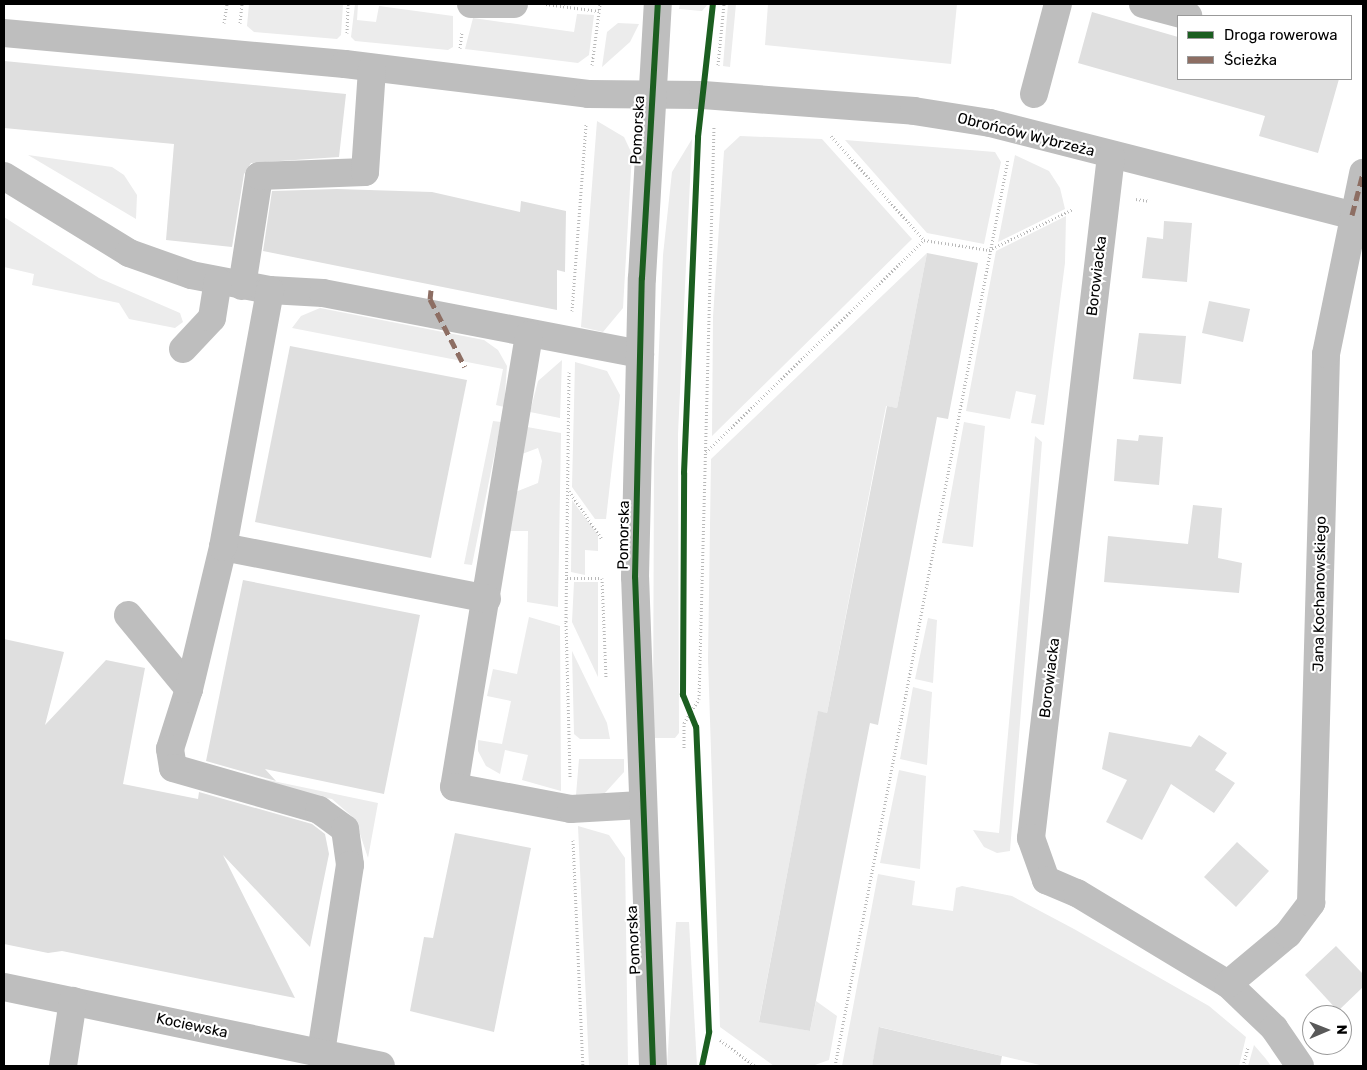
<!DOCTYPE html>
<html>
<head>
<meta charset="utf-8">
<style>
	body { margin:0 }
	#map { position:relative; width:1367px; height:1070px; overflow:hidden; background:#fff; font-family:Rubik,sans-serif }
	div>[style] { position:absolute }
	[style*='--x'] { left:calc(var(--x)*1px); top:calc(var(--y)*1px); width:calc(var(--w)*1px); rotate:calc(var(--a)*1deg) }
	.green>* { inset:0; background:#ececec }
	.building>* { inset:0; background:#dfdfdf }
	.path>* { height:3px; margin-top:-1.5px; transform-origin:0; background:repeating-linear-gradient(90deg,#b9b9b9 0 1px,transparent 0 3.5px) }
	.minor>* { height:28px; margin:-14px; padding:0 14px; transform-origin:14px; border-radius:14px; background:#bebebe }
	.quiet>* { height:5px; margin-top:-2.5px; transform-origin:0; background:repeating-linear-gradient(90deg,#8d6e63 0 10px,transparent 0 15px) }
	.cycleway>* { height:6px; margin:-3px; padding:0 3px; transform-origin:3px; border-radius:3px; background:#1b5e20 }
	span { translate:-50% -50%; white-space:nowrap; text-align:center; line-height:1.15; -webkit-text-stroke:4.5px #fff; paint-order:stroke }
	.street-label { font-size:15px; color:#000 }
	.frame { position:absolute; inset:0; border:5px solid #000; pointer-events:none }
	.legend { position:absolute; left:1177px; top:15px; width:175px; height:65px; box-sizing:border-box; background:#fff; border:1px solid #999; margin:0; padding:6px 9px; list-style:none; font-size:15px; color:#000 }
	.legend li { display:flex; align-items:center; gap:10px; height:25px }
	.legend b { width:25px; border:1px solid #999 }
	.north { position:absolute; left:1302px; top:1005px; width:50px; height:50px; box-sizing:border-box; background:#fff; border:1px solid #999; border-radius:50%; rotate:89deg; font-size:14px; font-weight:700; line-height:20px; text-align:center; color:#000 }
	.north::after { content:''; display:block; margin:auto; width:18px; height:22px; background:#595959; clip-path:polygon(50% 0,100% 100%,50% 72%,0 100%) }
</style>
</head>
<body>
<div id="map">
	<div class="green">
		<i style="clip-path:polygon(249px 4px,343px 4px,341px 35px,337px 39px,254px 32px,247px 26px)"></i>
		<i style="clip-path:polygon(355px 4px,358px 4px,357px 20px,376px 22px,379px 6px,453px 16px,453px 47px,448px 50px,355px 41px,351px 37px)"></i>
		<i style="clip-path:polygon(680px 4px,708px 4px,702px 11px,679px 9px)"></i>
		<i style="clip-path:polygon(728px 4px,736px 4px,730px 67px,723px 66px)"></i>
		<i style="clip-path:polygon(768px 4px,957px 4px,951px 64px,765px 45px)"></i>
		<i style="clip-path:polygon(577px 14px,594px 15px,589px 55px,578px 63px,465px 49px,473px 18px,574px 32px)"></i>
		<i style="clip-path:polygon(618px 23px,639px 24px,630px 42px,602px 67px,607px 32px)"></i>
		<i style="clip-path:polygon(597px 121px,624px 137px,632px 154px,623px 308px,603px 332px,581px 327px)"></i>
		<i style="clip-path:polygon(740px 136px,822px 139px,912px 239px,712px 436px,713px 317px,724px 151px)"></i>
		<i style="clip-path:polygon(692px 139px,678px 434px,679px 733px,675px 738px,653px 738px,654px 462px,663px 255px,672px 172px)"></i>
		<i style="clip-path:polygon(845px 140px,995px 152px,1001px 162px,984px 244px,927px 233px)"></i>
		<i style="clip-path:polygon(28px 155px,112px 167px,124px 175px,137px 195px,136px 219px)"></i>
		<i style="clip-path:polygon(1015px 155px,1049px 171px,1060px 188px,1065px 209px,998px 242px)"></i>
		<i style="clip-path:polygon(1066px 216px,1065px 263px,1044px 425px,1031px 423px,1036px 395px,1016px 391px,1010px 419px,966px 411px,996px 251px)"></i>
		<i style="clip-path:polygon(4px 217px,99px 278px,180px 313px,183px 322px,175px 328px,129px 319px,119px 303px,32px 285px,34px 274px,4px 267px)"></i>
		<i style="clip-path:polygon(927px 253px,897px 408px,886px 406px,827px 713px,818px 712px,759px 1021px,810px 1031px,816px 1001px,837px 1016px,829px 1060px,812px 1066px,774px 1066px,720px 1027px,708px 659px,711px 459px)"></i>
		<i style="clip-path:polygon(320px 308px,484px 340px,498px 350px,507px 366px,504px 407px,496px 405px,503px 369px,292px 328px,301px 316px)"></i>
		<i style="clip-path:polygon(562px 360px,560px 418px,530px 412px,538px 381px)"></i>
		<i style="clip-path:polygon(575px 362px,607px 371px,620px 395px,606px 519px,595px 519px,572px 487px)"></i>
		<i style="clip-path:polygon(493px 421px,501px 422px,472px 565px,464px 564px)"></i>
		<i style="clip-path:polygon(964px 422px,985px 426px,973px 547px,942px 543px)"></i>
		<i style="clip-path:polygon(527px 427px,561px 433px,558px 607px,527px 602px,528px 531px,505px 531px,513px 493px,538px 483px,542px 461px,538px 448px,522px 454px)"></i>
		<i style="clip-path:polygon(1035px 436px,1042px 442px,1010px 851px,997px 853px,984px 847px,973px 830px,999px 833px)"></i>
		<i style="clip-path:polygon(572px 500px,598px 535px,598px 551px,585px 550px,585px 575px,571px 572px)"></i>
		<i style="clip-path:polygon(574px 582px,598px 582px,598px 677px,572px 622px)"></i>
		<i style="clip-path:polygon(529px 617px,560px 626px,561px 791px,522px 780px,528px 755px,505px 750px,500px 774px,486px 766px,478px 751px,478px 740px,502px 744px,511px 701px,487px 696px,493px 669px,517px 674px)"></i>
		<i style="clip-path:polygon(928px 618px,937px 620px,933px 683px,915px 679px)"></i>
		<i style="clip-path:polygon(572px 651px,607px 723px,610px 739px,580px 739px,574px 734px)"></i>
		<i style="clip-path:polygon(913px 687px,932px 692px,927px 765px,900px 759px)"></i>
		<i style="clip-path:polygon(579px 759px,624px 759px,624px 772px,605px 793px,576px 795px)"></i>
		<i style="clip-path:polygon(197px 765px,378px 803px,368px 858px,355px 819px,332px 799px,196px 772px)"></i>
		<i style="clip-path:polygon(899px 770px,926px 776px,920px 869px,880px 863px)"></i>
		<i style="clip-path:polygon(578px 826px,609px 835px,625px 858px,628px 1066px,589px 1066px)"></i>
		<i style="clip-path:polygon(878px 874px,915px 881px,912px 905px,953px 911px,956px 888px,962px 886px,1012px 896px,1074px 929px,1209px 1006px,1246px 1037px,1239px 1066px,1044px 1066px,880px 1027px,872px 1066px,842px 1066px)"></i>
		<i style="clip-path:polygon(676px 922px,689px 922px,697px 1066px,667px 1066px)"></i>
		<i style="clip-path:polygon(1254px 1045px,1266px 1059px,1271px 1066px,1248px 1066px)"></i>
	</div>
	<div class="building">
		<i style="clip-path:polygon(1092px 12px,1178px 37px,1178px 79px,1339px 79px,1318px 153px,1259px 136px,1265px 116px,1078px 63px)"></i>
		<i style="clip-path:polygon(4px 61px,346px 94px,339px 157px,251px 163px,244px 174px,232px 247px,166px 240px,174px 144px,4px 128px)"></i>
		<i style="clip-path:polygon(337px 189px,432px 192px,520px 212px,521px 201px,566px 211px,565px 272px,557px 270px,557px 310px,263px 251px,272px 191px)"></i>
		<i style="clip-path:polygon(1164px 221px,1192px 223px,1187px 282px,1142px 278px,1147px 237px,1163px 239px)"></i>
		<i style="clip-path:polygon(927px 253px,978px 263px,948px 419px,937px 417px,878px 725px,870px 723px,810px 1031px,759px 1022px,818px 711px,827px 713px,887px 406px,897px 408px)"></i>
		<i style="clip-path:polygon(1209px 301px,1250px 309px,1243px 342px,1202px 333px)"></i>
		<i style="clip-path:polygon(1139px 333px,1186px 336px,1181px 384px,1133px 379px)"></i>
		<i style="clip-path:polygon(290px 346px,467px 380px,431px 558px,255px 522px)"></i>
		<i style="clip-path:polygon(1139px 435px,1163px 437px,1159px 485px,1114px 481px,1117px 439px,1138px 441px)"></i>
		<i style="clip-path:polygon(1193px 505px,1222px 508px,1218px 558px,1242px 563px,1239px 593px,1104px 582px,1108px 536px,1188px 544px)"></i>
		<i style="clip-path:polygon(243px 580px,420px 615px,384px 794px,265px 769px,276px 781px,206px 761px)"></i>
		<i style="clip-path:polygon(4px 639px,64px 652px,45px 725px,106px 660px,145px 668px,123px 784px,198px 799px,199px 792px,312px 824px,325px 834px,329px 854px,310px 947px,223px 855px,295px 998px,62px 951px,48px 953px,4px 944px)"></i>
		<i style="clip-path:polygon(1109px 732px,1191px 747px,1199px 735px,1227px 753px,1215px 770px,1235px 783px,1214px 813px,1171px 784px,1142px 840px,1106px 822px,1127px 780px,1102px 769px)"></i>
		<i style="clip-path:polygon(455px 833px,531px 848px,494px 1032px,410px 1011px,424px 937px,433px 938px)"></i>
		<i style="clip-path:polygon(1237px 842px,1269px 871px,1236px 907px,1204px 877px)"></i>
		<i style="clip-path:polygon(1336px 946px,1363px 974px,1363px 987px,1338px 1011px,1305px 975px)"></i>
		<i style="clip-path:polygon(879px 1027px,1002px 1056px,1000px 1066px,872px 1066px)"></i>
	</div>
	<div class="path">
		<i style="--x:546;--y:4;--w:53;--a:7.5"></i>
		<i style="--x:224;--y:23;--w:19;--a:-81"></i>
		<i style="--x:240;--y:23;--w:19;--a:-84"></i>
		<i style="--x:347;--y:33;--w:29;--a:-88"></i>
		<i style="--x:460;--y:48;--w:16;--a:-83"></i>
		<i style="--x:592;--y:65;--w:62;--a:-82.5"></i>
		<i style="--x:718;--y:65;--w:61;--a:-84.4"></i>
		<i style="--x:831;--y:136;--w:140;--a:48.2"></i>
		<i style="--x:1136;--y:199;--w:14;--a:8"></i>
		<i style="--x:572;--y:311;--w:187;--a:-85.7"></i>
		<i style="--x:569;--y:372;--w:250;--a:90.7"></i>
		<i style="--x:566;--y:622;--w:156;--a:88.5"></i>
		<i style="--x:706;--y:452;--w:304;--a:-44.2"></i>
		<i style="--x:924;--y:240;--w:66;--a:8.7"></i>
		<i style="--x:989;--y:250;--w:93;--a:-26"></i>
		<i style="--x:569;--y:491;--w:58;--a:55.5"></i>
		<i style="--x:567;--y:578;--w:35;--a:0"></i>
		<i style="--x:602;--y:578;--w:100;--a:87.7"></i>
		<i style="--x:684;--y:748;--w:25;--a:-90"></i>
		<i style="--x:684;--y:723;--w:28;--a:-58"></i>
		<i style="--x:699;--y:699;--w:573;--a:-88.5"></i>
		<i style="--x:573;--y:840;--w:226;--a:87.5"></i>
		<i style="--x:720;--y:1040;--w:44;--a:36.6"></i>
		<i style="--x:835;--y:1066;--w:923;--a:-79.2"></i>
		<i style="--x:1243;--y:1066;--w:20;--a:-75"></i>
	</div>
	<div class="minor">
		<i style="--x:471;--y:4;--w:43;--a:0"></i>
		<i style="--x:1143;--y:4;--w:47;--a:14.9"></i>
		<i style="--x:4;--y:33;--w:342;--a:5.2"></i>
		<i style="--x:345;--y:64;--w:245;--a:7"></i>
		<i style="--x:588;--y:94;--w:115;--a:0.5"></i>
		<i style="--x:703;--y:95;--w:212;--a:4.3"></i>
		<i style="--x:914;--y:111;--w:77;--a:9"></i>
		<i style="--x:990;--y:123;--w:385;--a:14.3"></i>
		<i style="--x:1034;--y:94;--w:93;--a:-75.1"></i>
		<i style="--x:1111;--y:156;--w:687;--a:96.69"></i>
		<i style="--x:1031;--y:838;--w:45;--a:70.3"></i>
		<i style="--x:1046;--y:880;--w:34;--a:23"></i>
		<i style="--x:1077;--y:893;--w:176;--a:31.1"></i>
		<i style="--x:1228;--y:984;--w:64;--a:43.7"></i>
		<i style="--x:1274;--y:1028;--w:46;--a:55.6"></i>
		<i style="--x:4;--y:176;--w:147;--a:31.6"></i>
		<i style="--x:129;--y:253;--w:66;--a:19.5"></i>
		<i style="--x:191;--y:275;--w:80;--a:10.8"></i>
		<i style="--x:270;--y:290;--w:53;--a:3.2"></i>
		<i style="--x:323;--y:293;--w:323;--a:10.9"></i>
		<i style="--x:242;--y:286;--w:111;--a:-81.2"></i>
		<i style="--x:259;--y:176;--w:106;--a:-2.2"></i>
		<i style="--x:365;--y:172;--w:104;--a:-86.1"></i>
		<i style="--x:529;--y:335;--w:458;--a:99.4"></i>
		<i style="--x:454;--y:787;--w:119;--a:10.6"></i>
		<i style="--x:571;--y:809;--w:70;--a:-3.3"></i>
		<i style="--x:183;--y:349;--w:42;--a:-46.9"></i>
		<i style="--x:212;--y:318;--w:37;--a:-81"></i>
		<i style="--x:223;--y:547;--w:269;--a:11.1"></i>
		<i style="--x:128;--y:615;--w:96;--a:50.5"></i>
		<i style="--x:189;--y:689;--w:63;--a:107.6"></i>
		<i style="--x:170;--y:749;--w:19;--a:81"></i>
		<i style="--x:173;--y:768;--w:152;--a:16"></i>
		<i style="--x:319;--y:810;--w:32;--a:36"></i>
		<i style="--x:345;--y:829;--w:36;--a:82"></i>
		<i style="--x:350;--y:865;--w:190;--a:98.8"></i>
		<i style="--x:189;--y:689;--w:146;--a:-76.5"></i>
		<i style="--x:223;--y:547;--w:261;--a:-79.6"></i>
		<i style="--x:1228;--y:984;--w:78;--a:-39.8"></i>
		<i style="--x:1288;--y:934;--w:39;--a:-53"></i>
		<i style="--x:1311;--y:903;--w:549;--a:-88.43"></i>
		<i style="--x:1326;--y:354;--w:185;--a:-78.4"></i>
		<i style="--x:4;--y:987;--w:385;--a:11.8"></i>
		<i style="--x:63;--y:1066;--w:66;--a:-81.3"></i>
		<i style="--x:653;--y:1066;--w:489;--a:-92.1"></i>
		<i style="--x:635;--y:577;--w:299;--a:-88.7"></i>
		<i style="--x:642;--y:278;--w:274;--a:-86.7"></i>
	</div>
	<div class="quiet">
		<i style="--x:1352;--y:215;--w:43;--a:-75.3"></i>
		<i style="--x:431;--y:290;--w:9;--a:96"></i>
		<i style="--x:430;--y:299;--w:76;--a:62.8"></i>
	</div>
	<div class="cycleway">
		<i style="--x:653;--y:1066;--w:489;--a:-92.1"></i>
		<i style="--x:635;--y:577;--w:299;--a:-88.7"></i>
		<i style="--x:642;--y:278;--w:274;--a:-86.7"></i>
		<i style="--x:702;--y:1066;--w:35;--a:-78"></i>
		<i style="--x:709;--y:1032;--w:305;--a:-92.4"></i>
		<i style="--x:696;--y:727;--w:35;--a:-112"></i>
		<i style="--x:683;--y:695;--w:222;--a:-89.7"></i>
		<i style="--x:684;--y:473;--w:336;--a:-87.6"></i>
		<i style="--x:698;--y:137;--w:134;--a:-83.6"></i>
	</div>
	<div class="street-label">
		<span style="left:638px;top:130px;rotate:-87deg">Pomorska</span>
		<span style="left:1026px;top:135px;rotate:14deg">Obrońców Wybrzeża</span>
		<span style="left:1097px;top:276px;rotate:-83deg">Borowiacka</span>
		<span style="left:624px;top:535px;rotate:-89deg">Pomorska</span>
		<span style="left:1320px;top:594px;rotate:-89deg">Jana Kochanowskiego</span>
		<span style="left:1050px;top:678px;rotate:-83deg">Borowiacka</span>
		<span style="left:634px;top:940px;rotate:-93deg">Pomorska</span>
		<span style="left:192px;top:1026px;rotate:12deg">Kociewska</span>
	</div>
	<div class="frame"></div>
	<ul class="legend">
	<li><b style="height:6px;background:#1b5e20"></b>Droga rowerowa</li>
	<li><b style="height:6px;background:#8d6e63"></b>Ścieżka</li>
	</ul>
	<div class="north">N</div>
</div>
</body>
</html>
